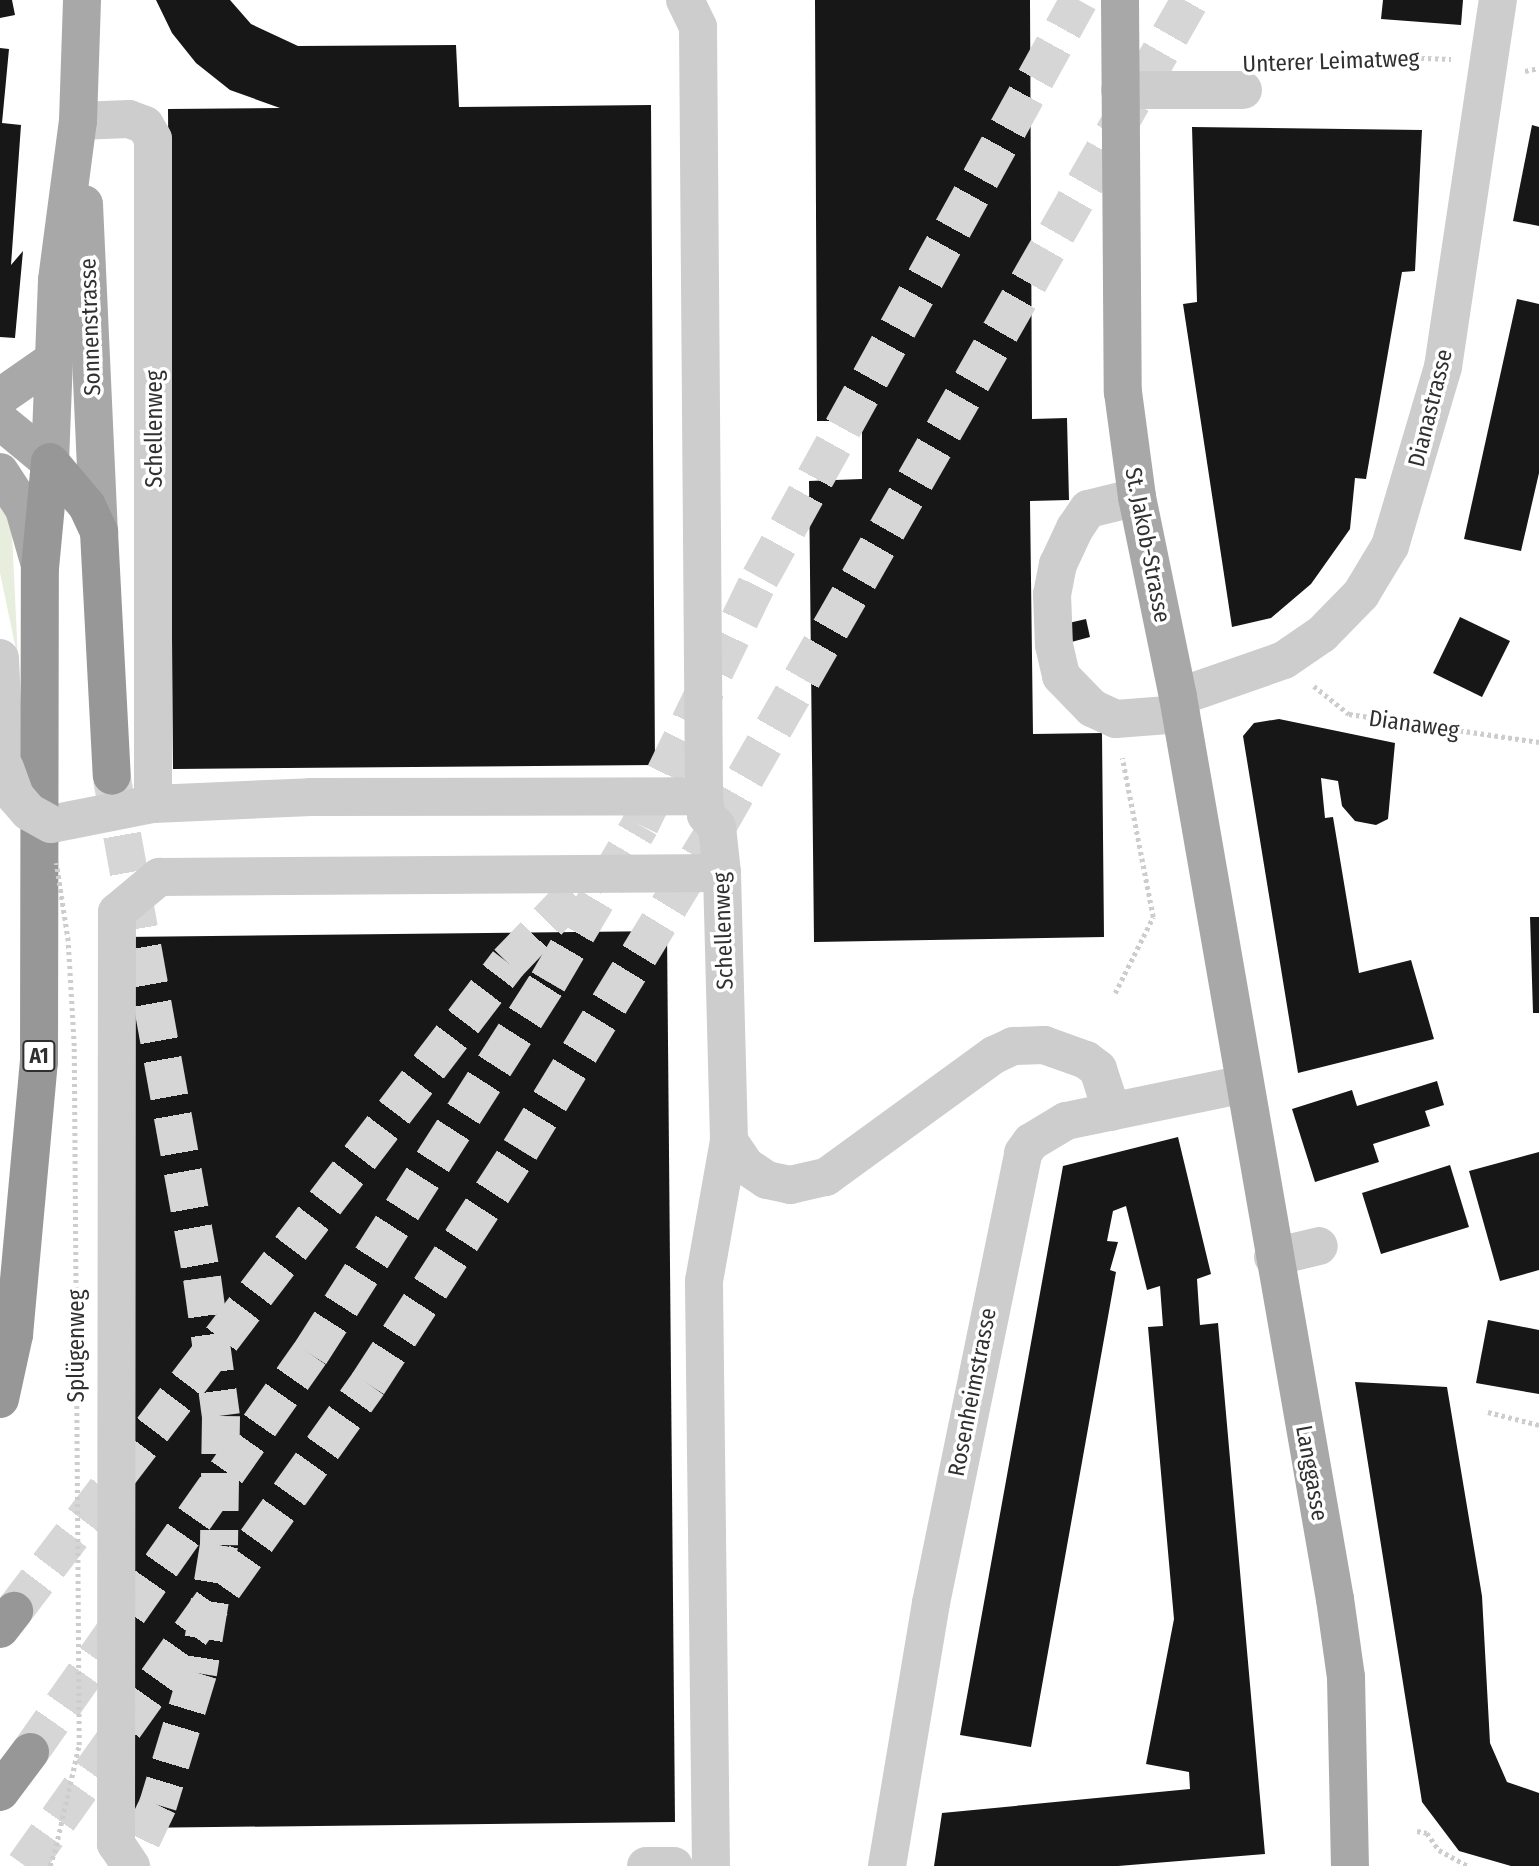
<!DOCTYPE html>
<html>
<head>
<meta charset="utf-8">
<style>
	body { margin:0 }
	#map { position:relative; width:1539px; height:1866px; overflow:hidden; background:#fff; font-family:"Fira Sans Condensed",sans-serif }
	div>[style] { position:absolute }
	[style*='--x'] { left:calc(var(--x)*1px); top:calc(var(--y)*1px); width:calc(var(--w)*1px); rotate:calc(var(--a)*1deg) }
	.green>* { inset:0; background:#e7eedd }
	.building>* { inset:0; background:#171717 }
	.highway-tunnel>* { height:38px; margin-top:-19px; transform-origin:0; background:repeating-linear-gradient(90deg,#d6d6d6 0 38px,transparent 0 57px) }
	.path>* { height:4.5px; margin-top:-2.25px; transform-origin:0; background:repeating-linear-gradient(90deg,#cdcdcd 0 3.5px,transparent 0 7px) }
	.minor>* { height:38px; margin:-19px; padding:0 19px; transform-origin:19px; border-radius:19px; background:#cdcdcd }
	.major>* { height:38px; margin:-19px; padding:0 19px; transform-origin:19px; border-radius:19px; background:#a8a8a8 }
	.highway>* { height:38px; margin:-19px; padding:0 19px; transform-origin:19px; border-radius:19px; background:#979797 }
	.path-bridge>* { height:4.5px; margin-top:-2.25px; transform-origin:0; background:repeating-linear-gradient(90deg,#cdcdcd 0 3.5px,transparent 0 7px) }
	.minor-bridge>* { height:38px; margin:-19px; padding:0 19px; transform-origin:19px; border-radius:19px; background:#cdcdcd }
	span { translate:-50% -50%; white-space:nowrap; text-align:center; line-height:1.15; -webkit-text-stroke:7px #fff; paint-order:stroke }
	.shield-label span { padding:2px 5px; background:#fff; border:2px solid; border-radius:5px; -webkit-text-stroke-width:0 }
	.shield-label { font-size:21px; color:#303030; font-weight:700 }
	.street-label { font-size:23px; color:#303030 }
</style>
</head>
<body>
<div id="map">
	<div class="green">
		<i style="clip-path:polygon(0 496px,12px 534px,18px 659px,0 573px)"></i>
	</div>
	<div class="building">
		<i style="clip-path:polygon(0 0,12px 0,15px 15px,0 18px)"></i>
		<i style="clip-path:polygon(156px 0,230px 0,251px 24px,298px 46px,456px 45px,459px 107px,651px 105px,655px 765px,173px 769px,168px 109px,280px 108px,230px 90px,196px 63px,172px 33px)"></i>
		<i style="clip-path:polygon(815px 0,1030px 0,1032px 419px,1067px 418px,1069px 500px,1030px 501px,1033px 734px,1102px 733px,1104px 937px,814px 942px,809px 481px,862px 479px,862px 421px,817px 421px)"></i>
		<i style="clip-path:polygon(1383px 0,1463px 0,1461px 25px,1381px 19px)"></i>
		<i style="clip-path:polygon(0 48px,9px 49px,2px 123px,21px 125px,11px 265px,23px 251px,15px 338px,0 337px)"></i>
		<i style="clip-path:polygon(1532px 125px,1539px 127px,1539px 226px,1513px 221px)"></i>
		<i style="clip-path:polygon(1192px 127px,1422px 130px,1415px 271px,1402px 272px,1366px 479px,1355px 478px,1350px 529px,1311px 584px,1271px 618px,1232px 627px,1183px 304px,1197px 302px)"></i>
		<i style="clip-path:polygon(1517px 299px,1539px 304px,1539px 473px,1521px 551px,1464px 539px)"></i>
		<i style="clip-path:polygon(1460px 617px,1510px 641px,1482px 697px,1433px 673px)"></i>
		<i style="clip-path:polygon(1086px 619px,1090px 637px,1064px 644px,1060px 625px)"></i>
		<i style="clip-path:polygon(1279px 719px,1395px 743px,1388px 819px,1376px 825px,1355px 821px,1342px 806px,1338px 781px,1321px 778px,1325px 818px,1333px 817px,1359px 973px,1411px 960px,1434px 1039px,1298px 1073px,1243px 736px,1254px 723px)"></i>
		<i style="clip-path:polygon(1530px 917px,1539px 917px,1539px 1013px,1533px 1013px)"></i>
		<i style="clip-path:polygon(667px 931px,675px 1822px,130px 1828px,123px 937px)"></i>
		<i style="clip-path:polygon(1437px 1081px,1444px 1105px,1425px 1111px,1430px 1126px,1373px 1144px,1379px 1162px,1315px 1182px,1292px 1109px,1352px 1090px,1357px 1106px)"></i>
		<i style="clip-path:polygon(1178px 1137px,1211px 1274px,1197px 1279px,1200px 1325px,1218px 1323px,1265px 1854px,1118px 1866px,934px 1866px,942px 1813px,1190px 1789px,1189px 1772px,1146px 1764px,1174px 1619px,1148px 1327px,1163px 1326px,1160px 1286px,1147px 1290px,1126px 1206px,1113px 1211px,1107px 1241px,1118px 1242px,1110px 1270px,1116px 1272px,1031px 1747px,960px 1735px,1063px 1166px)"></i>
		<i style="clip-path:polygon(1539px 1152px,1539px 1270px,1500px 1281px,1469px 1171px)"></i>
		<i style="clip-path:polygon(1450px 1165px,1469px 1227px,1381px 1254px,1362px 1193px)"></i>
		<i style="clip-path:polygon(1488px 1320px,1539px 1330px,1539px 1394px,1476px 1383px)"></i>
		<i style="clip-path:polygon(1355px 1382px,1447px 1387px,1482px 1596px,1490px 1743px,1507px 1782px,1539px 1793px,1539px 1866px,1511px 1866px,1459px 1851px,1422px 1802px)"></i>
	</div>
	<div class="highway-tunnel">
		<i style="--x:112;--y:779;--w:507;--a:79.78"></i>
		<i style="--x:202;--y:1278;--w:139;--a:82.2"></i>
		<i style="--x:221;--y:1416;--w:129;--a:90.9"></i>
		<i style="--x:219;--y:1545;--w:130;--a:99.3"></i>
		<i style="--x:198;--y:1673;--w:138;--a:106.9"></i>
		<i style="--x:158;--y:1805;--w:68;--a:115.4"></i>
		<i style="--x:14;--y:1611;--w:815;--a:-52.68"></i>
		<i style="--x:508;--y:963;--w:126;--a:-46.3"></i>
		<i style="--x:30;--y:1752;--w:487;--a:-54.9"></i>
		<i style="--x:310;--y:1354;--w:442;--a:-57.4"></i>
		<i style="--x:548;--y:982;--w:182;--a:-59.6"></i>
		<i style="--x:640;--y:825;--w:275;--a:-64.1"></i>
		<i style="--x:760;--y:578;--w:660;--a:-61.11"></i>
		<i style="--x:25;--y:1866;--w:592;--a:-54.56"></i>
		<i style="--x:368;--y:1384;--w:279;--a:-57"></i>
		<i style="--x:520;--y:1150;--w:378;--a:-58.6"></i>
		<i style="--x:717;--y:827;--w:953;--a:-60.23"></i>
	</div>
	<div class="path">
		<i style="--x:1271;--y:62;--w:101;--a:-3.4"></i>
		<i style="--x:1372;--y:56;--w:79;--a:2.2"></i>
		<i style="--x:1525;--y:71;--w:14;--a:-12"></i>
		<i style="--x:1314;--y:686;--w:45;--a:38.7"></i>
		<i style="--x:1349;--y:714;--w:192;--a:8.4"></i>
		<i style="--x:1115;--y:993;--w:85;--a:-63.4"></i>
		<i style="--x:1153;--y:917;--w:162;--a:-101"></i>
		<i style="--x:1488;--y:1412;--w:53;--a:14.3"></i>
		<i style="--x:1417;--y:1831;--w:10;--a:11"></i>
		<i style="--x:1427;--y:1833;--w:21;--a:55"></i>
		<i style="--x:1439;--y:1850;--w:33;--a:29"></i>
		<i style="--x:50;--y:1866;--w:21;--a:-73"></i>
	</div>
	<div class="minor">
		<i style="--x:685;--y:0;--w:30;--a:64"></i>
		<i style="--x:698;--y:27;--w:769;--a:89.55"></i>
		<i style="--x:704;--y:796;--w:19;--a:84"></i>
		<i style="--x:706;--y:815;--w:16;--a:47"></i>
		<i style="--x:717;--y:827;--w:46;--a:83.8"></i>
		<i style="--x:722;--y:873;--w:268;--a:88.5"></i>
		<i style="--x:729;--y:1141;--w:30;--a:56"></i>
		<i style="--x:746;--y:1166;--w:25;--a:34"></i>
		<i style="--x:767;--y:1180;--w:24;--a:12"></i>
		<i style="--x:790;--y:1185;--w:37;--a:-13"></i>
		<i style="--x:826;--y:1177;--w:208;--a:-36"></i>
		<i style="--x:994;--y:1055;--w:21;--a:-25"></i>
		<i style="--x:1013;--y:1046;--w:31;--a:-2"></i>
		<i style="--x:1044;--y:1045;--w:45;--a:19.7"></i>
		<i style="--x:1086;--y:1060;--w:15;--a:37"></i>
		<i style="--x:1098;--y:1069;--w:45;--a:72"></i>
		<i style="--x:1120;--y:90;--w:123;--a:0"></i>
		<i style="--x:78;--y:121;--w:51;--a:-2.2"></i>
		<i style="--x:129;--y:119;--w:17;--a:21"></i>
		<i style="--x:145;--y:125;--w:16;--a:60"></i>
		<i style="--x:153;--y:139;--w:665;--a:90"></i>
		<i style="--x:1137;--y:497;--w:50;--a:166.2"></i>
		<i style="--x:1088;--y:509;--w:23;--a:124"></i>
		<i style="--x:1075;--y:528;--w:40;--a:115"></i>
		<i style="--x:1058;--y:564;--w:31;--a:101"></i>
		<i style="--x:1052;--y:594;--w:51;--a:87.8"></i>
		<i style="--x:1054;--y:645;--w:32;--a:77"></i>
		<i style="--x:1061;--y:676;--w:45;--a:45.9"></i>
		<i style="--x:1092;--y:708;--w:26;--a:25"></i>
		<i style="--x:1116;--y:719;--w:65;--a:-4.4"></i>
		<i style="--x:0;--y:658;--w:110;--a:87.4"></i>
		<i style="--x:1178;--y:697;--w:112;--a:-19.2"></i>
		<i style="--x:1284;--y:660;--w:46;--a:-34.4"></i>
		<i style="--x:1322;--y:634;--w:56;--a:-45.7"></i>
		<i style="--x:1361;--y:594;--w:56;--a:-58.9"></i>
		<i style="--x:1390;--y:546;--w:187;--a:-73.5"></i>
		<i style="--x:1443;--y:367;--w:371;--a:-81.5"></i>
		<i style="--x:51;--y:824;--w:104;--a:-11.1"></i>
		<i style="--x:153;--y:804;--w:158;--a:-2.5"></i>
		<i style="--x:311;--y:797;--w:393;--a:-0.1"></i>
		<i style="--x:1273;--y:1257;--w:47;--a:-13.4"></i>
		<i style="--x:131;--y:1866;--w:27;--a:-124"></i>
		<i style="--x:116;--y:1844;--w:932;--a:-89.94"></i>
		<i style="--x:117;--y:912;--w:55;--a:-39.8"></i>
		<i style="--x:159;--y:877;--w:563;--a:-0.41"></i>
		<i style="--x:646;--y:1866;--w:28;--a:0"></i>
		<i style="--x:711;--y:1866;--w:585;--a:-90.69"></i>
		<i style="--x:704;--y:1281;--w:142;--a:-79.9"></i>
		<i style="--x:887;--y:1866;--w:267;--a:-80.5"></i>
		<i style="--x:931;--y:1603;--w:459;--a:-78.4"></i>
		<i style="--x:1023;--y:1153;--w:14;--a:-54"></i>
		<i style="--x:1031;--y:1142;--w:41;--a:-31"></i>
		<i style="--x:1066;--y:1121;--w:182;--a:-11.7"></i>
	</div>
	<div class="major">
		<i style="--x:1120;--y:0;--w:392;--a:89.6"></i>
		<i style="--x:1123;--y:392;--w:106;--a:82.4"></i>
		<i style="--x:1137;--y:497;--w:204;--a:78.4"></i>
		<i style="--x:1178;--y:697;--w:916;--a:80.13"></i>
		<i style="--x:1335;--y:1599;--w:79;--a:82"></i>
		<i style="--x:1346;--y:1677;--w:189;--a:88.8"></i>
		<i style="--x:84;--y:204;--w:328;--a:87.4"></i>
		<i style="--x:0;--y:397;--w:63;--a:-34.7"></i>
		<i style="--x:0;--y:421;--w:65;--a:39.4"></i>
		<i style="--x:50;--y:462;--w:182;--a:-87.8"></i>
		<i style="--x:57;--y:280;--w:160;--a:-82.5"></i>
		<i style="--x:78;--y:121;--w:121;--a:-88.1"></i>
		<i style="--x:0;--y:472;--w:44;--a:57"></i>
		<i style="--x:24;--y:509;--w:58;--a:74.1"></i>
	</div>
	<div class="highway">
		<i style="--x:50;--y:462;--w:57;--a:49.9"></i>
		<i style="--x:87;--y:506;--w:29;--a:65"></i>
		<i style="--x:99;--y:532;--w:244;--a:87"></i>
		<i style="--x:0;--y:1399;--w:66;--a:-77.7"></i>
		<i style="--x:14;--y:1335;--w:274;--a:-84.8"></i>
		<i style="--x:39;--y:1062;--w:494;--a:-89.9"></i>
		<i style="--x:40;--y:568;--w:106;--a:-84.6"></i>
		<i style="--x:0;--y:1629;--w:23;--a:-52"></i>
		<i style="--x:0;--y:1792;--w:50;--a:-53.1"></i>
	</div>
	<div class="path-bridge">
		<i style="--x:56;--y:1846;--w:104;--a:-77.2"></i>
		<i style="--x:79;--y:1745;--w:699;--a:-90.41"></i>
		<i style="--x:74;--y:1046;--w:105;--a:-93.3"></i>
		<i style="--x:68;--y:941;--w:79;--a:-98.7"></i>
	</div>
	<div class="minor-bridge">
		<i style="--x:5;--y:768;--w:30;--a:70"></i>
		<i style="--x:15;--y:796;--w:21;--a:49"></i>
		<i style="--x:29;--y:812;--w:25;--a:29"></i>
	</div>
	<div class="shield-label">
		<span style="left:39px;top:1056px">A1</span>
	</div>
	<div class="street-label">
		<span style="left:1331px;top:61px;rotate:-2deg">Unterer Leimatweg</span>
		<span style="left:90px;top:327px;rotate:-92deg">Sonnenstrasse</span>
		<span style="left:1430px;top:408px;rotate:-76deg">Dianastrasse</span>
		<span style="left:154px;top:429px;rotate:-90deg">Schellenweg</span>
		<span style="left:1148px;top:545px;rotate:79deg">St. Jakob-Strasse</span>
		<span style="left:1414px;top:724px;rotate:8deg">Dianaweg</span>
		<span style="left:723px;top:931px;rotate:-92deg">Schellenweg</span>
		<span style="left:76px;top:1346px;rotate:-90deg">Splügenweg</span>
		<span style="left:972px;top:1392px;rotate:-79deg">Rosenheimstrasse</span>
		<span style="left:1312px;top:1473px;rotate:80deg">Langgasse</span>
	</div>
</div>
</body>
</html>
